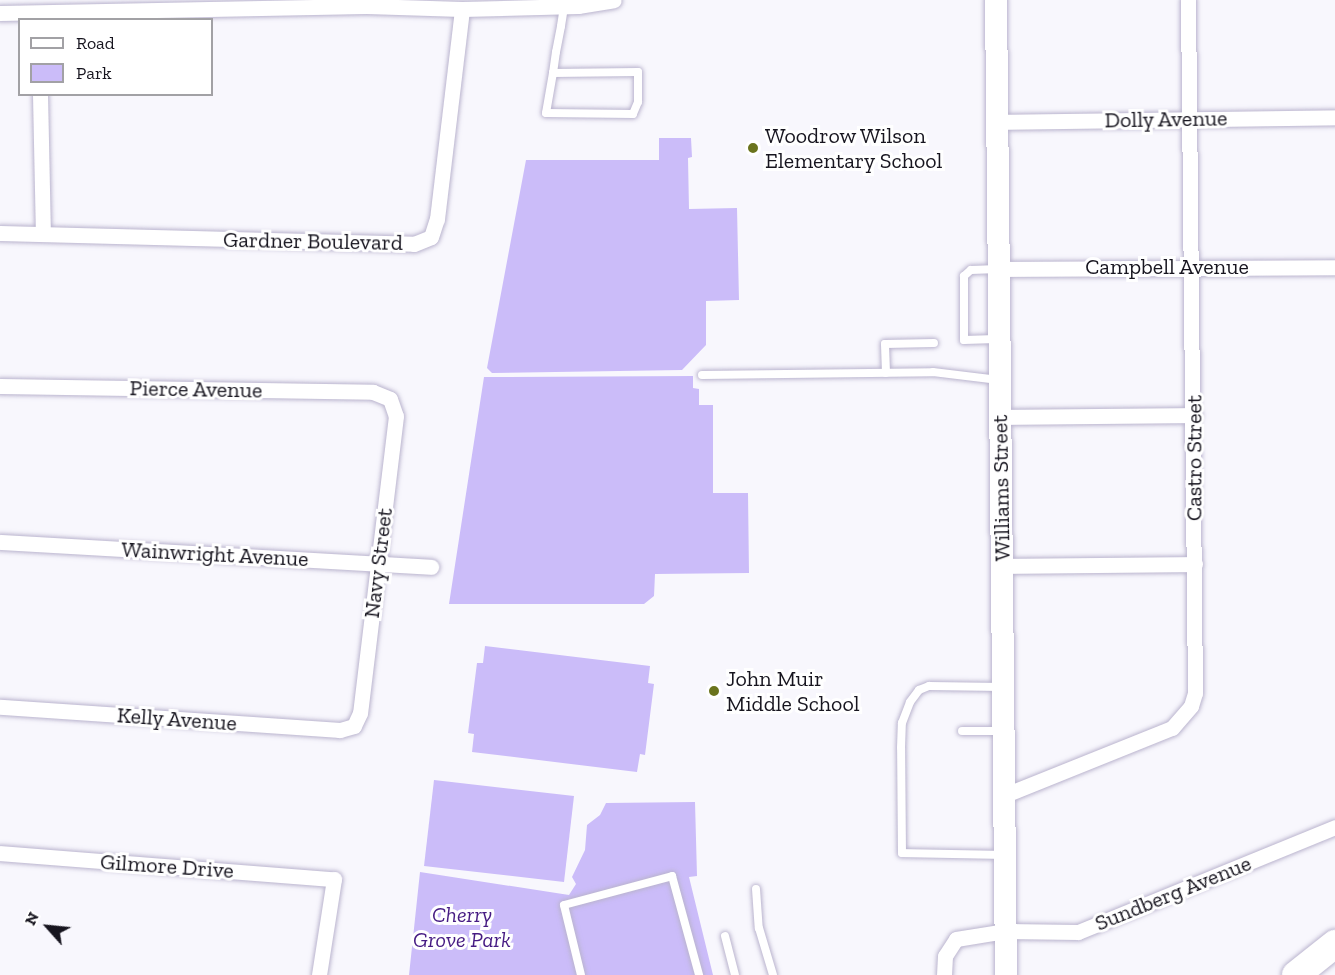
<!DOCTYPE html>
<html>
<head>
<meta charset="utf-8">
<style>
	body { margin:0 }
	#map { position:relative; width:1335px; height:975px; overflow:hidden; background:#f8f7fd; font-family:"Zilla Slab",serif }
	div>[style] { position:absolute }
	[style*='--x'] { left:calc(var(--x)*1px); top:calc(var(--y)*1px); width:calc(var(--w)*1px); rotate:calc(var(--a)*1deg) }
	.green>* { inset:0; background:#cbbcf9 }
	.roads { filter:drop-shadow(0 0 2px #bab4ce) drop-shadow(0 0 2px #bab4ce) }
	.lane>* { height:8px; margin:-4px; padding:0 4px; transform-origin:4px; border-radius:4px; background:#fff }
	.street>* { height:15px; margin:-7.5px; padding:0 7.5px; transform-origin:7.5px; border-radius:7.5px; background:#fff }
	.secondary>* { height:22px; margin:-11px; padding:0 11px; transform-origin:11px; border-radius:11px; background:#fff }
	.highway>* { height:28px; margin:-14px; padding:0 14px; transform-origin:14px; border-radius:14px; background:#fff }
	.dots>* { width:16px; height:16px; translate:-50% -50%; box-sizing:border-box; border:3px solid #fff; border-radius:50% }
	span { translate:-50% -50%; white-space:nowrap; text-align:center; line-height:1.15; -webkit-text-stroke:6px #fff; paint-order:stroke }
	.street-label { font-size:22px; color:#17151f }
	.poi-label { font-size:22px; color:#17151f }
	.left { translate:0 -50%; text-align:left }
	.park-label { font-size:22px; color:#461b83; font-style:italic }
	.legend { position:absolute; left:18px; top:18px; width:195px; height:78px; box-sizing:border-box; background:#fff; border:2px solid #a2a1a5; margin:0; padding:8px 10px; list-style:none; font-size:18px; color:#17151f }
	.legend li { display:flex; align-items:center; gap:12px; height:30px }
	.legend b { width:30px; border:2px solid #a2a1a5 }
	.north { position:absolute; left:18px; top:897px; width:60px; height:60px; -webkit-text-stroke:4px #fff; paint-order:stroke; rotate:297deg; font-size:16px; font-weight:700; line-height:24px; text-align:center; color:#17151f }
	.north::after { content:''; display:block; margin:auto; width:21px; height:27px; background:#17151f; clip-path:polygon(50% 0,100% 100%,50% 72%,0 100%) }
</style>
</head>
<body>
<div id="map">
	<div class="green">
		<i style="clip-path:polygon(659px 138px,691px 138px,692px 157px,688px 158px,689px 209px,737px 208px,739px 300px,706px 301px,706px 345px,682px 370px,492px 373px,487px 368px,526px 160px,659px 160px)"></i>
		<i style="clip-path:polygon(693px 376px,693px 388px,699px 389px,699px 405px,713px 405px,713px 493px,748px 493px,749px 573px,655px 574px,654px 596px,644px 604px,449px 604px,484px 377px)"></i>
		<i style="clip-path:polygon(485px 646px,650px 666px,648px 683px,654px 684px,645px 755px,640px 754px,637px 772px,472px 752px,474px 734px,468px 733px,477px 663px,483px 663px)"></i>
		<i style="clip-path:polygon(434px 780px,574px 796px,564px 882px,424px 866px)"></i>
		<i style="clip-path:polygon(695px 802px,697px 876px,689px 877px,713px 975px,409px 975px,420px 872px,569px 895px,576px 884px,572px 877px,585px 850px,587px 825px,600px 815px,606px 803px)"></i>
	</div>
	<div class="roads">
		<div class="lane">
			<i style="--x:553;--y:73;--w:85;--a:-0.7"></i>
			<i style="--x:638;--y:72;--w:30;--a:90"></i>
			<i style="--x:638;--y:102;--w:13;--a:113"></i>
			<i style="--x:633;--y:114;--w:87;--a:-179.3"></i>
			<i style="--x:546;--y:113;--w:41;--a:-80.1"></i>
			<i style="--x:553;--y:73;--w:21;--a:-82"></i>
			<i style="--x:556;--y:52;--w:26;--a:-79"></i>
			<i style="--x:561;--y:26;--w:20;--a:-81"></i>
			<i style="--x:996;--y:339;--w:32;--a:178"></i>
			<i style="--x:964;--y:340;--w:64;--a:-90"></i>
			<i style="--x:964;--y:276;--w:9;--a:-41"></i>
			<i style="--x:971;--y:270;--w:27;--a:-2"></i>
			<i style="--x:886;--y:373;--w:29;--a:-92"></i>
			<i style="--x:885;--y:344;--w:49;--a:-1.2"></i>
			<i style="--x:702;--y:375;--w:231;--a:-0.7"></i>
			<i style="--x:933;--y:372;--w:66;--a:6.9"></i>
			<i style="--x:962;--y:731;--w:40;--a:0"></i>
			<i style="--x:1002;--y:855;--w:100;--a:-178.9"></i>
			<i style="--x:902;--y:853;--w:105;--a:-90.5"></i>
			<i style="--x:901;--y:748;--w:25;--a:-88"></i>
			<i style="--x:902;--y:723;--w:22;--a:-69"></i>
			<i style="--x:910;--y:702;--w:15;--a:-53"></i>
			<i style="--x:919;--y:690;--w:11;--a:-22"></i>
			<i style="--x:929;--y:686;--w:73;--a:0.8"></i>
			<i style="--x:756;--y:889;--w:39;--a:86"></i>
			<i style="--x:759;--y:928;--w:49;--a:73.4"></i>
			<i style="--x:725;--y:936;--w:40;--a:75.6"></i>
			<i style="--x:581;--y:975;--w:72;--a:-103.7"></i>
			<i style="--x:564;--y:905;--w:112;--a:-15"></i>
			<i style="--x:672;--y:876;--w:103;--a:74.7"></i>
		</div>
		<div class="street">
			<i style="--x:0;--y:13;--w:366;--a:-1.1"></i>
			<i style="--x:366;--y:6;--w:96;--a:1.8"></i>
			<i style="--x:462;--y:9;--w:116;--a:-1.5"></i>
			<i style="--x:578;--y:6;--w:36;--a:-9"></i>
			<i style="--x:40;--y:94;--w:140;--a:88.8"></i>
			<i style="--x:997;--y:122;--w:338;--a:-0.8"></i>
			<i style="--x:0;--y:233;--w:414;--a:1.5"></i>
			<i style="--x:414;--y:244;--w:18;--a:-22"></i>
			<i style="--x:431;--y:237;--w:19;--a:-72"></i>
			<i style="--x:437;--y:219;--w:211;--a:-83.2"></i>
			<i style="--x:999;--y:269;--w:336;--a:-0.3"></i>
			<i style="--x:0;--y:386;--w:373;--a:0.9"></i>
			<i style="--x:373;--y:392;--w:18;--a:22"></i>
			<i style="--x:390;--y:399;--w:18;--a:71"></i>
			<i style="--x:396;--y:416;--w:299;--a:96.9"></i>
			<i style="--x:360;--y:713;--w:14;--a:115"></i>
			<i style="--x:354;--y:726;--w:15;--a:164"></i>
			<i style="--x:340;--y:730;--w:341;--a:-176.1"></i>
			<i style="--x:1001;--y:417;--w:193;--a:-0.6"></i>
			<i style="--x:0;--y:542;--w:432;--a:3.3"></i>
			<i style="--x:1002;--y:566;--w:193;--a:-0.6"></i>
			<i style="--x:1005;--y:795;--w:180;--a:-21.9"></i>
			<i style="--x:1172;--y:728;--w:29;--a:-49"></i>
			<i style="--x:1191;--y:706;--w:14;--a:-73"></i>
			<i style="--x:1195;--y:693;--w:693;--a:-90.58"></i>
			<i style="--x:0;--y:853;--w:335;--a:4.5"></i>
			<i style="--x:334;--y:879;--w:97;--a:98.9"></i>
			<i style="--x:944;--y:975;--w:19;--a:-87"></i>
			<i style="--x:945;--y:956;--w:20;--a:-57"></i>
			<i style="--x:956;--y:939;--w:51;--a:-9.1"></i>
			<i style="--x:1006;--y:931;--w:72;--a:0.8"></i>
			<i style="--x:1078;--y:932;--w:278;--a:-22.2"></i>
		</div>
		<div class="secondary">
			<i style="--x:996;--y:0;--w:975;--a:89.41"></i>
		</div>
		<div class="highway">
			<i style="--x:1296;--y:975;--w:50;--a:-38.5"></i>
		</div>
	</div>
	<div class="dots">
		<i style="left:753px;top:148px;background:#6a731d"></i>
		<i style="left:714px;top:691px;background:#6a731d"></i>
	</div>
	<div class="street-label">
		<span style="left:1166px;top:119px;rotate:-1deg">Dolly Avenue</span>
		<span style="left:313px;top:241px;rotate:1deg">Gardner Boulevard</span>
		<span style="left:1167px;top:267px">Campbell Avenue</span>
		<span style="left:196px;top:389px;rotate:1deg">Pierce Avenue</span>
		<span style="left:1194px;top:458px;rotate:-90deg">Castro Street</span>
		<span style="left:1001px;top:488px;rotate:-91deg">Williams Street</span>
		<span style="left:215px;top:554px;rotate:3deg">Wainwright Avenue</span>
		<span style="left:378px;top:563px;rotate:-83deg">Navy Street</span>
		<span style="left:177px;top:719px;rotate:4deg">Kelly Avenue</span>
		<span style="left:167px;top:866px;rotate:4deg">Gilmore Drive</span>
		<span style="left:1173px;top:893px;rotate:-22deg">Sundberg Avenue</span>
	</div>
	<div class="poi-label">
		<span class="left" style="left:765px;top:148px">Woodrow Wilson<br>Elementary School</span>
		<span class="left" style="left:726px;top:691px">John Muir<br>Middle School</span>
	</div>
	<div class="park-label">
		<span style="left:462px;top:927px">Cherry<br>Grove Park</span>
	</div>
	<ul class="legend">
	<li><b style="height:8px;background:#fff"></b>Road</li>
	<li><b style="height:16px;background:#cbbcf9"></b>Park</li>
	</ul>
	<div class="north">N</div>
</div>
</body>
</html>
